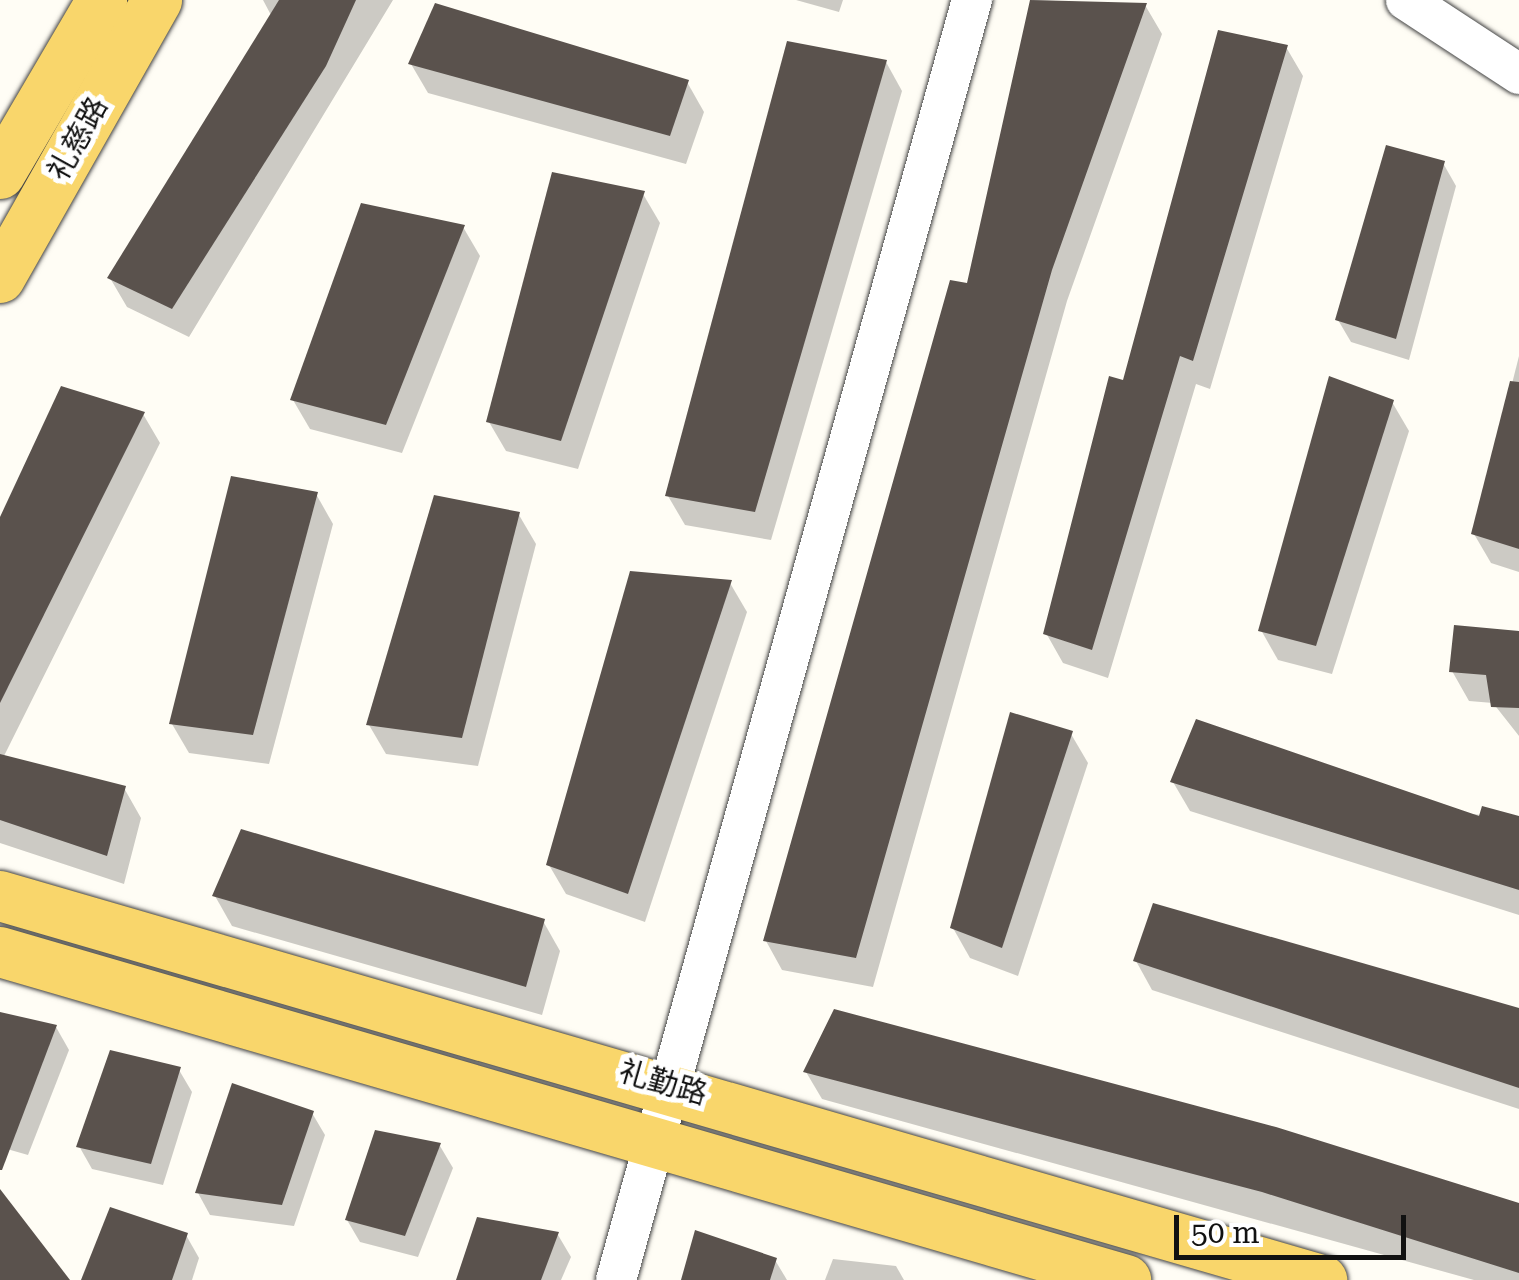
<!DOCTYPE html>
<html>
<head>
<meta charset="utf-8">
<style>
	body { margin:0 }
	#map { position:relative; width:1519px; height:1280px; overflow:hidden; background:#fffdf5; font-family:"Roboto Serif","Noto Sans SC",serif }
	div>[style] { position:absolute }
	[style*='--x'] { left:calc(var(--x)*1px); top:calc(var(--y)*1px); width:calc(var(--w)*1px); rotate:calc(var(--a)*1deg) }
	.shadow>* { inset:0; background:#0003 }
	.building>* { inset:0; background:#5a524d }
	.roads { filter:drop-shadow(0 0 2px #444) drop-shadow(0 0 2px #444) }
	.minor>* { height:40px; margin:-20px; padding:0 20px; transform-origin:20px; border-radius:20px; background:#fff }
	.major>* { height:50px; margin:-25px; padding:0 25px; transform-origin:25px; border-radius:25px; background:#f9d66b }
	span { translate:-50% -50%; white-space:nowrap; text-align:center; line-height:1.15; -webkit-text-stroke:10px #fff; paint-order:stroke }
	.street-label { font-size:30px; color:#111 }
	.scale { position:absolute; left:1174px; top:1215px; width:232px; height:45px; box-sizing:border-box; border:5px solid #111; border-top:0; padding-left:12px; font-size:30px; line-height:35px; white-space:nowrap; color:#111; -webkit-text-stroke:8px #fff; paint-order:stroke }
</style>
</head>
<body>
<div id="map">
	<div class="shadow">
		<i style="clip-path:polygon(263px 0,393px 0,189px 337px,127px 307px,110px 278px,272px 17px)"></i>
		<i style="clip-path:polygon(796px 0,843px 0,839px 12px)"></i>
		<i style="clip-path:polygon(1033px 0,1145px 5px,1162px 34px,1067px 301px,873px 987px,782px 970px,766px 941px,969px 286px)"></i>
		<i style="clip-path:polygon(1286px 47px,1303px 76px,1210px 389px,1196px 384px,1108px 678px,1063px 663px,1046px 633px,1125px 383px)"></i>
		<i style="clip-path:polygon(886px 62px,902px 91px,771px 540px,685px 525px,668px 496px)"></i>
		<i style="clip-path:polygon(411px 64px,687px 82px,704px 112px,686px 164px,428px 93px)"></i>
		<i style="clip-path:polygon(1443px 163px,1456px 186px,1409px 360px,1351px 342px,1338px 320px)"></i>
		<i style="clip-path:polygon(643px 194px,660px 223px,578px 469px,506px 451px,489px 422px)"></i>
		<i style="clip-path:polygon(463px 227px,480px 256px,402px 453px,310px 429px,293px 400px)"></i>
		<i style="clip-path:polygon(1519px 356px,1519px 572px,1491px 563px,1474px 534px)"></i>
		<i style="clip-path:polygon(1392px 402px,1409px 431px,1332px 674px,1278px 660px,1261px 630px)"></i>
		<i style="clip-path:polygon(143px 414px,160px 443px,3px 758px,124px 788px,141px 818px,124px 884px,0 843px,0 523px)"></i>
		<i style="clip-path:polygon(316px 494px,333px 524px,269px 764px,189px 753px,172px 724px)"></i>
		<i style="clip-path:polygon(519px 515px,536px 544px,478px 766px,386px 754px,369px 725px)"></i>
		<i style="clip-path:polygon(730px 583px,747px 612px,645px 922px,566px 894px,549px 865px)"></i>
		<i style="clip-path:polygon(1519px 633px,1519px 736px,1493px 703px,1469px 701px,1452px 671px)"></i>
		<i style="clip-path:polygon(1071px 734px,1088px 763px,1018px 976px,970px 958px,953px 928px)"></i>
		<i style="clip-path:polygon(1173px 782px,1519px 819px,1519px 915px,1190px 811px)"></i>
		<i style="clip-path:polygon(215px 896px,543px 921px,560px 951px,542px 1015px,232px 926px)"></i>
		<i style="clip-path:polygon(1136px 961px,1519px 1012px,1519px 1109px,1152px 990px)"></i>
		<i style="clip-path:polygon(0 1014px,56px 1027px,69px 1050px,28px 1155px,0 1147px)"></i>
		<i style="clip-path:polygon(179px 1070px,192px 1092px,163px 1185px,92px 1169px,79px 1146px)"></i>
		<i style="clip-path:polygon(806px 1072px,1519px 1205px,1519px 1280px,1474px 1280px,822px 1099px)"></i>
		<i style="clip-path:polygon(312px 1113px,325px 1135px,294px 1226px,210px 1215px,198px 1193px)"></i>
		<i style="clip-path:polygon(440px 1146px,453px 1168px,418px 1257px,360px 1242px,347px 1220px)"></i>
		<i style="clip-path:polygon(186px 1235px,199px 1258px,192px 1280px,83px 1280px)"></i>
		<i style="clip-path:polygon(558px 1235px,571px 1257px,561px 1280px,461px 1280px)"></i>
		<i style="clip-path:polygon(833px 1259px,896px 1266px,904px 1280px,825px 1280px)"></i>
		<i style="clip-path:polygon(775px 1260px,787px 1280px,683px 1280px)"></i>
	</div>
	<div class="building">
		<i style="clip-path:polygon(279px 0,356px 0,326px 66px,172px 309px,107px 278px)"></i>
		<i style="clip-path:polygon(1030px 0,1147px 3px,1052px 270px,856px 958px,763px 941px,950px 280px,967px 283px)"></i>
		<i style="clip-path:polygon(435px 3px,689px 80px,670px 136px,408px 64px)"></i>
		<i style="clip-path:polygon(1218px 30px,1288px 45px,1193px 361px,1180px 356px,1092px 650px,1043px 634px,1109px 376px,1123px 380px)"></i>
		<i style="clip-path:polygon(787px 41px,887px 60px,755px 512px,665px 496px)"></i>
		<i style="clip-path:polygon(1386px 145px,1445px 161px,1396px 339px,1335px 320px)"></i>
		<i style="clip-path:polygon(552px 172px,645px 191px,561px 441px,486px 422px)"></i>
		<i style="clip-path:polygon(361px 203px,465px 225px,386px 425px,290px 400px)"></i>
		<i style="clip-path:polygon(1329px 376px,1394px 400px,1316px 646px,1258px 631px)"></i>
		<i style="clip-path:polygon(1510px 381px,1519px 382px,1519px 549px,1471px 534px)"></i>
		<i style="clip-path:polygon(61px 386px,145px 412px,0 703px,0 517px)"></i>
		<i style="clip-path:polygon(231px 476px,318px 492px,253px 735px,169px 724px)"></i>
		<i style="clip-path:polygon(434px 495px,520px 512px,462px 738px,366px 725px)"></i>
		<i style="clip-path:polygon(630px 571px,732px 580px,628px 894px,546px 865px)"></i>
		<i style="clip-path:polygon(1454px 625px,1519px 631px,1519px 708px,1491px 707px,1486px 675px,1449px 672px)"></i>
		<i style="clip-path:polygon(1010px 712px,1073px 731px,1002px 948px,950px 928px)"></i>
		<i style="clip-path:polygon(1196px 719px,1479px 816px,1482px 806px,1519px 816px,1519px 890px,1170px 782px)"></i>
		<i style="clip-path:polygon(0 754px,126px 786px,107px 856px,0 820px)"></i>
		<i style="clip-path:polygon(241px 829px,545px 919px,526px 987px,212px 896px)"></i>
		<i style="clip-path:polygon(1153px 903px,1519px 1008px,1519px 1088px,1133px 961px)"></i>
		<i style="clip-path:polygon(834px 1009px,1276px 1127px,1519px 1203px,1519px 1273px,1262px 1192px,803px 1072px)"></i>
		<i style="clip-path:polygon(0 1012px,57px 1025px,2px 1170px,0 1170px)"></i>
		<i style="clip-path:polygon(110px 1050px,181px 1067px,151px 1164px,76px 1147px)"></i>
		<i style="clip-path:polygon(232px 1083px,314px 1111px,282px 1205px,195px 1193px)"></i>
		<i style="clip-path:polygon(375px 1130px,441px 1143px,405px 1236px,345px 1220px)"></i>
		<i style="clip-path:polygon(0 1189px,70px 1280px,0 1280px)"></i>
		<i style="clip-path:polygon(110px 1207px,188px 1233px,172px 1280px,81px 1280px)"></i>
		<i style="clip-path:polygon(477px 1217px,559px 1232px,541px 1280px,456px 1280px)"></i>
		<i style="clip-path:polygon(695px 1230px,777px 1258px,770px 1280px,681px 1280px)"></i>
	</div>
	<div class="roads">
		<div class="minor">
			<i style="--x:1406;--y:0;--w:135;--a:33.2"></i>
			<i style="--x:616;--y:1280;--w:1329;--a:-74.46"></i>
		</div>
		<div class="major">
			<i style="--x:0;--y:174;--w:202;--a:-59.6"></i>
			<i style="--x:0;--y:278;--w:319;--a:-60.5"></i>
			<i style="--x:0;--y:896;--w:1377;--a:16.2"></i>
			<i style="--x:0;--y:952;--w:1173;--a:16.24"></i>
		</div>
	</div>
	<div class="street-label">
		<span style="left:78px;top:139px;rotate:-61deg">礼慈路</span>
		<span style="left:663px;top:1083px;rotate:16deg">礼勤路</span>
	</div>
	<div class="scale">50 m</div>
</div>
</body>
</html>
